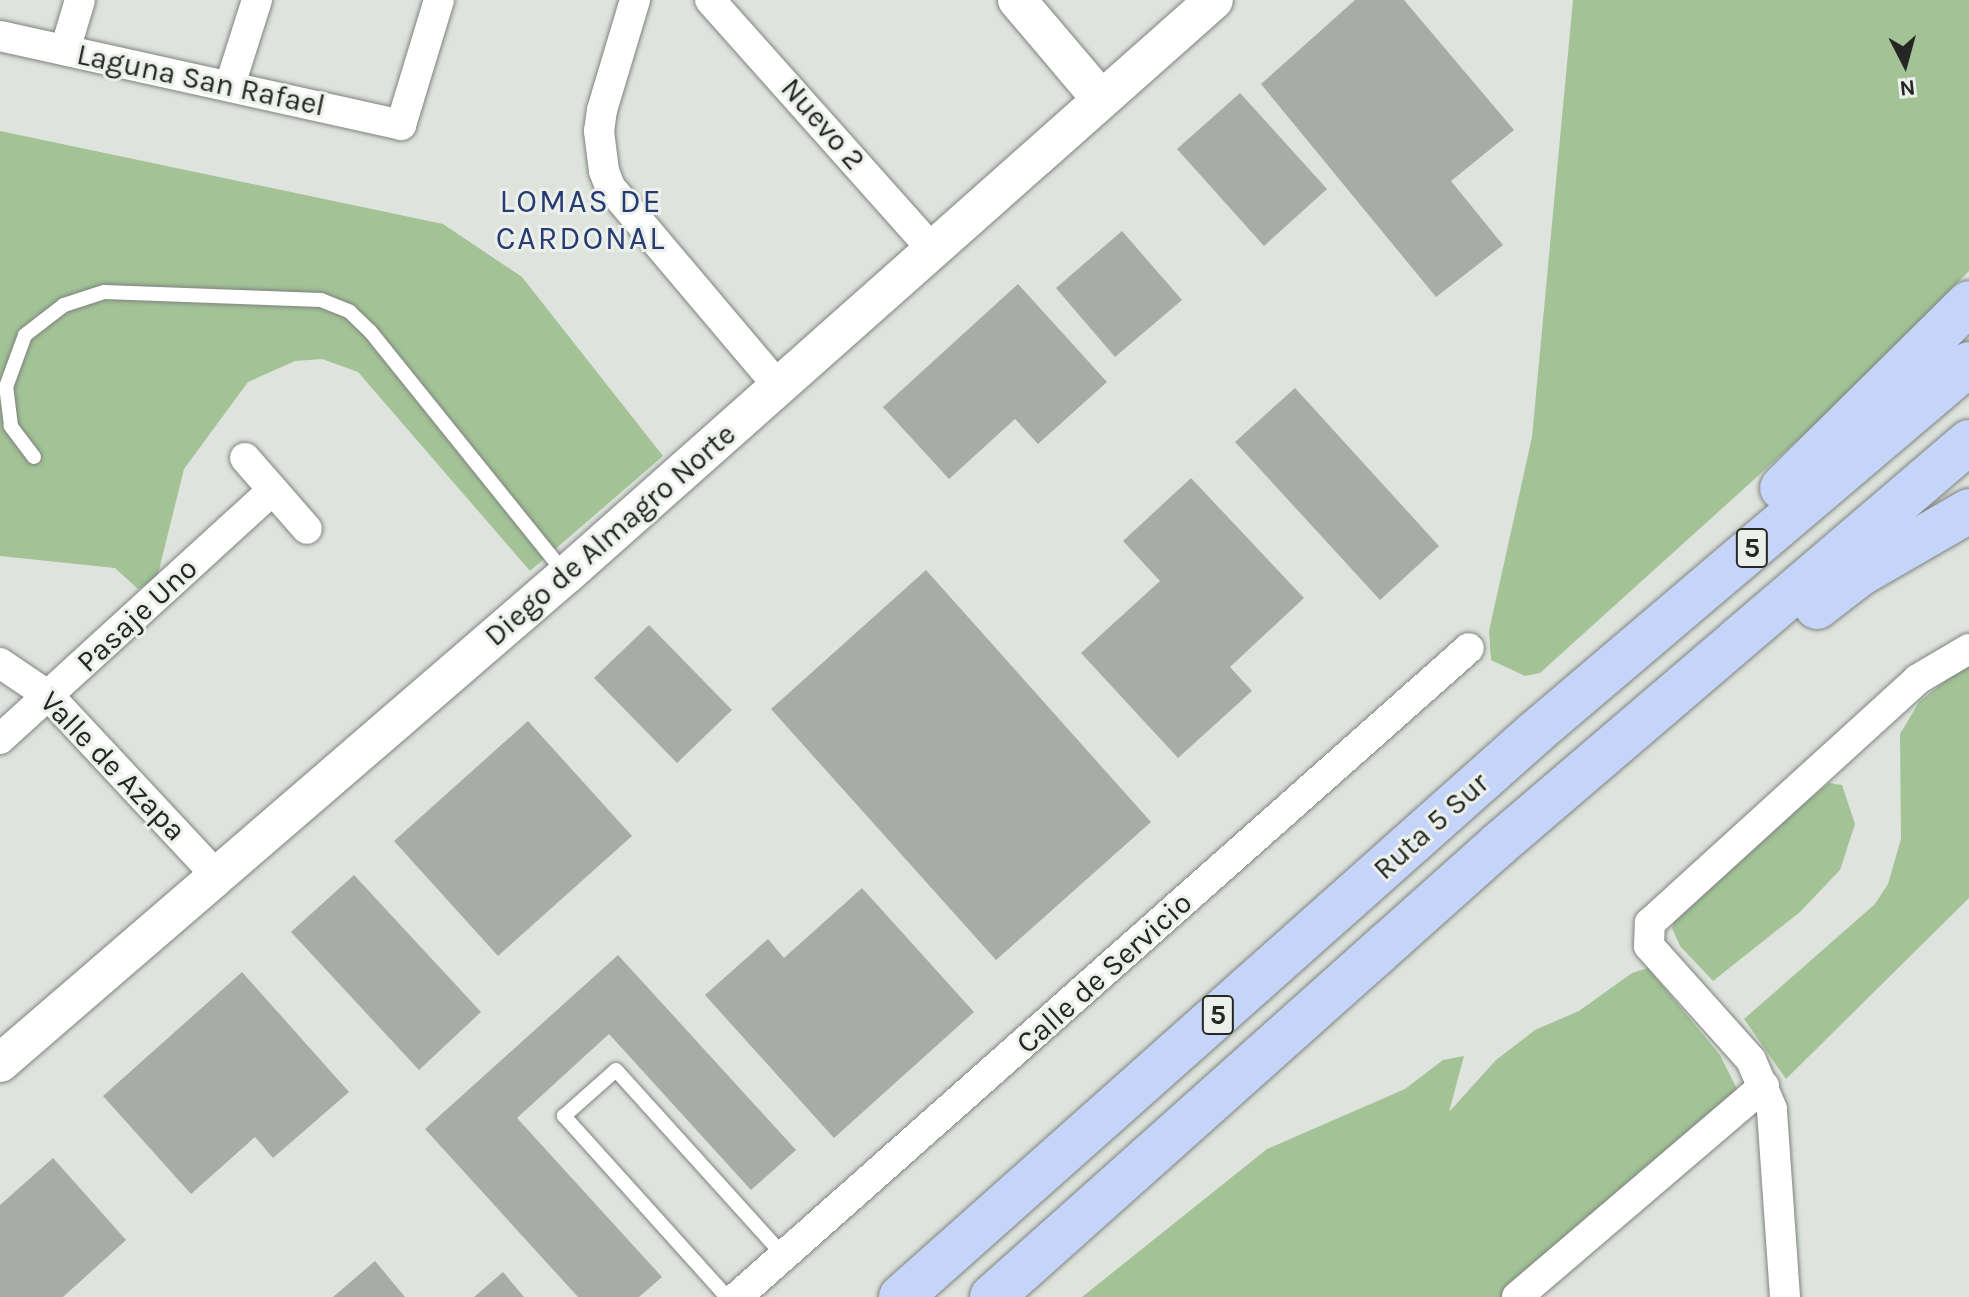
<!DOCTYPE html>
<html>
<head>
<meta charset="utf-8">
<style>
	body { margin:0 }
	#map { position:relative; width:1969px; height:1297px; overflow:hidden; background:#dee3dd; font-family:Karla,sans-serif }
	div>[style] { position:absolute }
	[style*='--x'] { left:calc(var(--x)*1px); top:calc(var(--y)*1px); width:calc(var(--w)*1px); rotate:calc(var(--a)*1deg) }
	.green>* { inset:0; background:#a3c397 }
	.building>* { inset:0; background:#a8aca7 }
	.roads { filter:drop-shadow(0 0 2px #7f837e) drop-shadow(0 0 2px #7f837e) }
	.service>* { height:14px; margin:-7px; padding:0 7px; transform-origin:7px; border-radius:7px; background:#fff }
	.minor>* { height:30px; margin:-15px; padding:0 15px; transform-origin:15px; border-radius:15px; background:#fff }
	.tertiary>* { height:38px; margin:-19px; padding:0 19px; transform-origin:19px; border-radius:19px; background:#fff }
	.motorway>* { height:44px; margin:-22px; padding:0 22px; transform-origin:22px; border-radius:22px; background:#c5d4f9 }
	span { translate:-50% -50%; white-space:nowrap; text-align:center; line-height:1.15; -webkit-text-stroke:6px #ecf0ea; paint-order:stroke }
	.shield-label span { padding:2px 6px; background:#ecf0ea; border:2px solid; border-radius:6px; -webkit-text-stroke-width:0 }
	.shield-label { font-size:28px; color:#262725; font-weight:700 }
	.street-label { font-size:30px; color:#262725 }
	.neighbourhood-label { font-size:32px; color:#263a73; letter-spacing:2px }
	.north { position:absolute; left:1865px; top:24px; width:80px; height:80px; -webkit-text-stroke:6px #ecf0ea; paint-order:stroke; rotate:174deg; font-size:22px; font-weight:700; line-height:32px; text-align:center; color:#262725 }
	.north::after { content:''; display:block; margin:auto; width:28px; height:36px; background:#262725; clip-path:polygon(50% 0,100% 100%,50% 72%,0 100%) }
</style>
</head>
<body>
<div id="map">
	<div class="green">
		<i style="clip-path:polygon(1573px 0,1969px 0,1969px 271px,1831px 410px,1540px 673px,1525px 676px,1491px 660px,1489px 631px,1532px 437px)"></i>
		<i style="clip-path:polygon(0 131px,443px 224px,522px 277px,663px 456px,530px 571px,358px 372px,322px 359px,295px 361px,248px 382px,184px 469px,157px 578px,138px 589px,115px 568px,0 556px)"></i>
		<i style="clip-path:polygon(1969px 661px,1969px 898px,1786px 1079px,1744px 1019px,1875px 904px,1888px 884px,1901px 839px,1900px 734px,1919px 702px)"></i>
		<i style="clip-path:polygon(1829px 783px,1842px 785px,1855px 824px,1840px 870px,1800px 912px,1713px 981px,1680px 946px,1672px 928px,1679px 908px)"></i>
		<i style="clip-path:polygon(1648px 968px,1720px 1055px,1740px 1095px,1509px 1297px,1082px 1297px,1267px 1149px,1405px 1089px,1443px 1060px,1464px 1056px,1449px 1112px,1496px 1060px,1535px 1030px,1579px 1011px,1632px 973px)"></i>
	</div>
	<div class="building">
		<i style="clip-path:polygon(1355px 0,1404px 0,1514px 130px,1451px 181px,1503px 245px,1436px 297px,1261px 84px)"></i>
		<i style="clip-path:polygon(1240px 93px,1327px 189px,1264px 246px,1177px 149px)"></i>
		<i style="clip-path:polygon(1122px 231px,1182px 300px,1115px 357px,1056px 288px)"></i>
		<i style="clip-path:polygon(1018px 284px,1107px 382px,1038px 444px,1015px 419px,949px 479px,883px 407px)"></i>
		<i style="clip-path:polygon(1295px 388px,1439px 546px,1380px 600px,1235px 442px)"></i>
		<i style="clip-path:polygon(1191px 478px,1304px 598px,1230px 667px,1252px 691px,1178px 758px,1081px 653px,1160px 581px,1123px 541px)"></i>
		<i style="clip-path:polygon(926px 570px,1151px 822px,996px 960px,771px 709px)"></i>
		<i style="clip-path:polygon(649px 625px,732px 710px,677px 763px,594px 678px)"></i>
		<i style="clip-path:polygon(528px 721px,632px 836px,498px 956px,394px 841px)"></i>
		<i style="clip-path:polygon(354px 875px,481px 1012px,419px 1070px,291px 932px)"></i>
		<i style="clip-path:polygon(862px 888px,974px 1012px,834px 1138px,705px 995px,768px 939px,784px 958px)"></i>
		<i style="clip-path:polygon(618px 955px,796px 1150px,751px 1190px,609px 1034px,517px 1118px,662px 1277px,639px 1297px,578px 1297px,425px 1129px)"></i>
		<i style="clip-path:polygon(242px 972px,349px 1092px,273px 1158px,255px 1137px,191px 1194px,103px 1096px)"></i>
		<i style="clip-path:polygon(53px 1158px,126px 1240px,63px 1297px,0 1297px,0 1205px)"></i>
		<i style="clip-path:polygon(375px 1261px,405px 1297px,333px 1297px)"></i>
		<i style="clip-path:polygon(503px 1272px,524px 1297px,474px 1297px)"></i>
	</div>
	<div class="roads">
		<div class="service">
			<i style="--x:34;--y:457;--w:39;--a:-127"></i>
			<i style="--x:11;--y:426;--w:39;--a:-97"></i>
			<i style="--x:6;--y:387;--w:55;--a:-69.9"></i>
			<i style="--x:25;--y:335;--w:49;--a:-37.6"></i>
			<i style="--x:64;--y:305;--w:42;--a:-18"></i>
			<i style="--x:104;--y:292;--w:217;--a:2.1"></i>
			<i style="--x:321;--y:300;--w:31;--a:22"></i>
			<i style="--x:350;--y:312;--w:28;--a:44"></i>
			<i style="--x:370;--y:331;--w:313;--a:51.2"></i>
			<i style="--x:727;--y:1297;--w:244;--a:-132"></i>
			<i style="--x:564;--y:1116;--w:69;--a:-41.5"></i>
			<i style="--x:616;--y:1070;--w:251;--a:47.9"></i>
		</div>
		<div class="minor">
			<i style="--x:635;--y:0;--w:115;--a:106.7"></i>
			<i style="--x:602;--y:110;--w:21;--a:98"></i>
			<i style="--x:599;--y:131;--w:40;--a:82.9"></i>
			<i style="--x:604;--y:171;--w:17;--a:69"></i>
			<i style="--x:610;--y:187;--w:262;--a:49.8"></i>
			<i style="--x:710;--y:0;--w:335;--a:48.3"></i>
			<i style="--x:0;--y:36;--w:411;--a:12.5"></i>
			<i style="--x:401;--y:125;--w:131;--a:-73.1"></i>
			<i style="--x:65;--y:50;--w:52;--a:-73.3"></i>
			<i style="--x:230;--y:85;--w:89;--a:-72.4"></i>
			<i style="--x:245;--y:458;--w:94;--a:48.9"></i>
			<i style="--x:0;--y:663;--w:59;--a:34"></i>
			<i style="--x:49;--y:696;--w:248;--a:47"></i>
			<i style="--x:0;--y:739;--w:369;--a:-42.4"></i>
			<i style="--x:737;--y:1297;--w:978;--a:-41.56"></i>
			<i style="--x:1517;--y:1297;--w:325;--a:-40.5"></i>
			<i style="--x:1785;--y:1297;--w:188;--a:-94"></i>
			<i style="--x:1772;--y:1109;--w:53;--a:-113.2"></i>
			<i style="--x:1751;--y:1060;--w:153;--a:-131.8"></i>
			<i style="--x:1649;--y:946;--w:23;--a:-88"></i>
			<i style="--x:1650;--y:923;--w:362;--a:-42.3"></i>
			<i style="--x:1918;--y:679;--w:59;--a:-30.5"></i>
		</div>
		<div class="tertiary">
			<i style="--x:1017;--y:0;--w:130;--a:49.7"></i>
			<i style="--x:0;--y:1063;--w:747;--a:-40.77"></i>
			<i style="--x:566;--y:575;--w:866;--a:-41.58"></i>
		</div>
		<div class="motorway">
			<i style="--x:1782;--y:488;--w:263;--a:-44.7"></i>
			<i style="--x:1817;--y:607;--w:54;--a:-37.5"></i>
			<i style="--x:1860;--y:574;--w:126;--a:-30"></i>
			<i style="--x:901;--y:1297;--w:850;--a:-41.66"></i>
			<i style="--x:1536;--y:732;--w:568;--a:-40.36"></i>
			<i style="--x:992;--y:1297;--w:678;--a:-41.77"></i>
			<i style="--x:1498;--y:845;--w:620;--a:-40.55"></i>
		</div>
	</div>
	<div class="shield-label">
		<span style="left:1752px;top:548px">5</span>
		<span style="left:1218px;top:1015px">5</span>
	</div>
	<div class="street-label">
		<span style="left:201px;top:80px;rotate:12deg">Laguna San Rafael</span>
		<span style="left:823px;top:124px;rotate:49deg">Nuevo 2</span>
		<span style="left:610px;top:535px;rotate:-41deg">Diego de Almagro Norte</span>
		<span style="left:137px;top:615px;rotate:-43deg">Pasaje Uno</span>
		<span style="left:113px;top:766px;rotate:46deg">Valle de Azapa</span>
		<span style="left:1431px;top:826px;rotate:-42deg">Ruta 5 Sur</span>
		<span style="left:1104px;top:973px;rotate:-42deg">Calle de Servicio</span>
	</div>
	<div class="neighbourhood-label">
		<span style="left:581px;top:221px">LOMAS DE<br>CARDONAL</span>
	</div>
	<div class="north">N</div>
</div>
</body>
</html>
